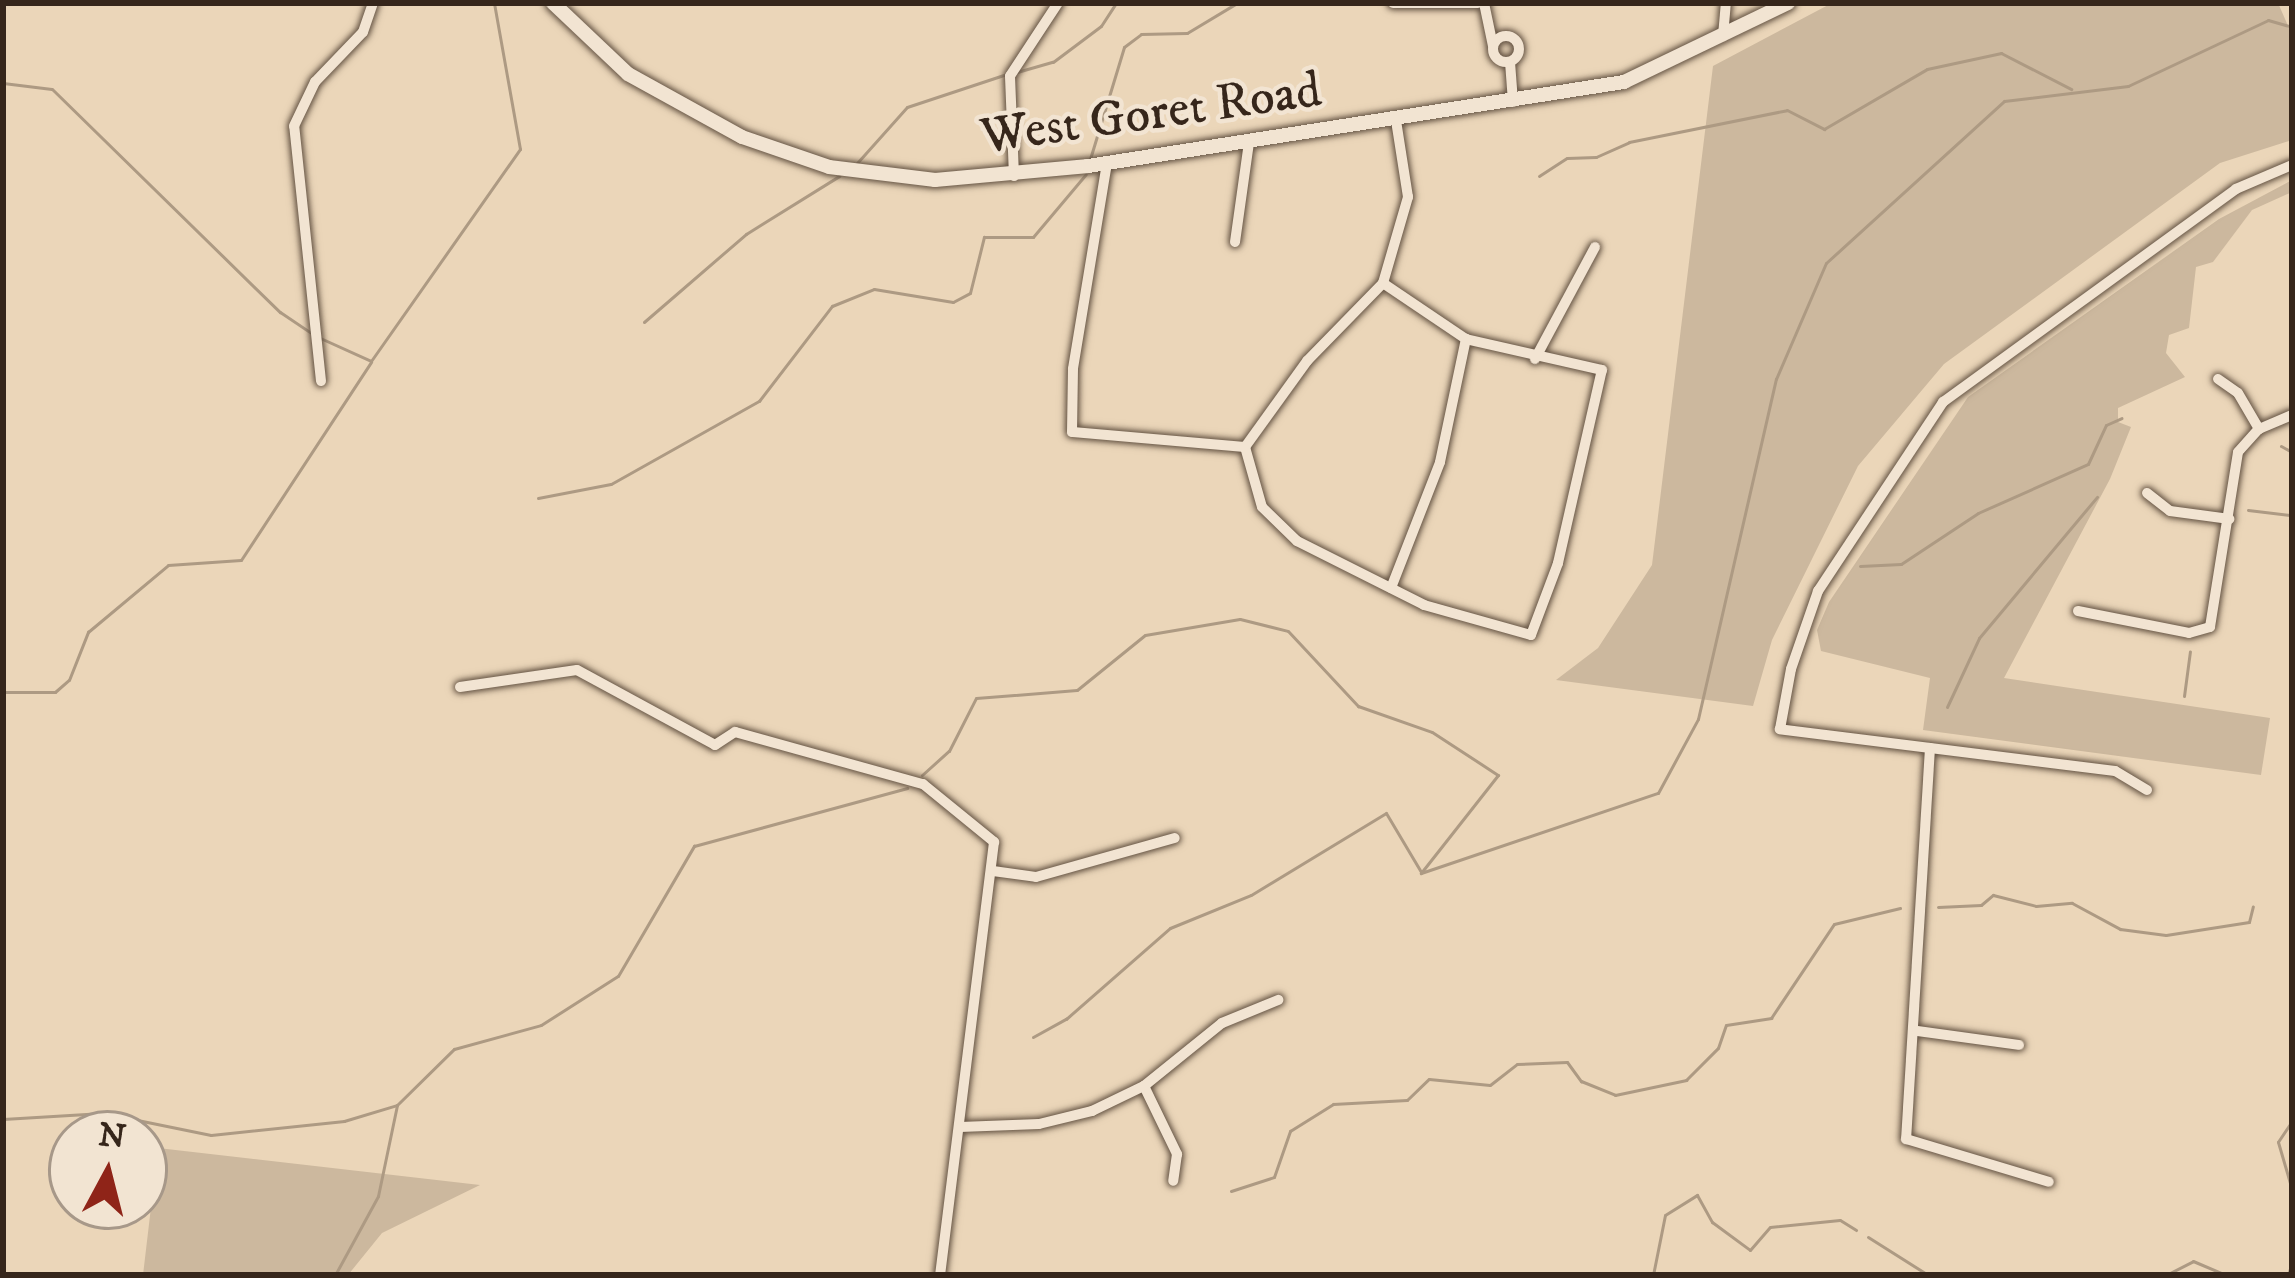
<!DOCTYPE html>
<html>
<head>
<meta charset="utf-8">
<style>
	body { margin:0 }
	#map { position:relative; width:2295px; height:1278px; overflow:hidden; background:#ebd6b9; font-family:"IM FELL DW Pica",serif }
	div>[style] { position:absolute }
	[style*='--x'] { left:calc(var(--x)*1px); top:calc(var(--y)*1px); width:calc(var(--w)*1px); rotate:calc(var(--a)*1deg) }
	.green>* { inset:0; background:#ccb89e }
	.stream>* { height:3px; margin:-1.5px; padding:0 1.5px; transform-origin:1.5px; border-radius:1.5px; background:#ad9a83 }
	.roads { filter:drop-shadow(0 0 3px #635242) drop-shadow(0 0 3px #635242) }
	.minor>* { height:10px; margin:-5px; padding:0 5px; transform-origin:5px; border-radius:5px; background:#f2e4d2 }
	.minor>.ring { margin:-5px; padding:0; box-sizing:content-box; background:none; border:10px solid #f2e4d2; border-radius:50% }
	.tertiary>* { height:14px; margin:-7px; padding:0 7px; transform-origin:7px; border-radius:7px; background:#f2e4d2 }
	span { translate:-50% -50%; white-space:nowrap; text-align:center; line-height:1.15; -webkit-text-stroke:9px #f2e4d2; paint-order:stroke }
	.street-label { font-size:51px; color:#36261b }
	.frame { position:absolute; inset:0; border:6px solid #36261b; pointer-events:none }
	.north { position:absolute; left:48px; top:1110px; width:120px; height:120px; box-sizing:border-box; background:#f2e4d2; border:3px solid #a79889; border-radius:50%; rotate:7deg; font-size:33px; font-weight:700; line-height:48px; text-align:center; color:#36261b }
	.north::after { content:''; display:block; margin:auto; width:42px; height:54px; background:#8f2418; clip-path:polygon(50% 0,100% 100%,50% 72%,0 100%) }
</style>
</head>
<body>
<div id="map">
	<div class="green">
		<i style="clip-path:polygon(1832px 3px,2278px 3px,2292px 35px,2292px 140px,2220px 163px,1944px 364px,1858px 466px,1772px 640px,1753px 706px,1556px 680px,1598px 648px,1652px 565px,1713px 66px)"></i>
		<i style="clip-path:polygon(2292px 180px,2292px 192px,2252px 210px,2213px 262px,2196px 267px,2189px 328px,2169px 335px,2166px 353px,2185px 377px,2118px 408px,2118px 422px,2131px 427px,2110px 479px,2004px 678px,2270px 718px,2261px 775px,1923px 730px,1930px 678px,1821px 651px,1817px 630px,1829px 602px,1968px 397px,2219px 219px)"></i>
		<i style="clip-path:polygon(158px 1148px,480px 1185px,382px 1233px,348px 1275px,143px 1275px)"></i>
	</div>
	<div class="stream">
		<i style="--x:1017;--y:72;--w:37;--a:-16"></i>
		<i style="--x:1053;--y:62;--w:60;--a:-36.9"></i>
		<i style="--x:1101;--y:26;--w:27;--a:-57"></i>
		<i style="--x:3;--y:83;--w:49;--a:7"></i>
		<i style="--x:52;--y:89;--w:319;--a:44.4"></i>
		<i style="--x:280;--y:312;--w:36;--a:34"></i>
		<i style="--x:1090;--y:159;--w:117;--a:-73.1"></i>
		<i style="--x:1124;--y:47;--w:21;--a:-37"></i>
		<i style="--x:1141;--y:34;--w:46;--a:-1.2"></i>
		<i style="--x:1187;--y:33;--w:58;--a:-31"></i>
		<i style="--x:857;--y:163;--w:75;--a:-48.2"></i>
		<i style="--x:907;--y:107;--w:105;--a:-18.3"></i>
		<i style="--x:1539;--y:176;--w:33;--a:-33"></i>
		<i style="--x:1567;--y:158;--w:29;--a:-2"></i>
		<i style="--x:1596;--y:157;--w:36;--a:-24"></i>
		<i style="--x:1629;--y:142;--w:161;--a:-11.4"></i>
		<i style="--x:1787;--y:110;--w:42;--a:27.2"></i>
		<i style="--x:1824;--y:129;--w:119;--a:-30.2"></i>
		<i style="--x:1927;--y:69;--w:76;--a:-12.2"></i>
		<i style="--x:2001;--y:53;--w:79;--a:27.2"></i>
		<i style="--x:644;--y:322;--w:135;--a:-40.8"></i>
		<i style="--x:746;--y:234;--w:110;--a:-31.9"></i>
		<i style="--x:318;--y:337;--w:58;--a:24.4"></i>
		<i style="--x:371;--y:361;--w:259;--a:-54.9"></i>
		<i style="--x:520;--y:149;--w:148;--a:-100.1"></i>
		<i style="--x:2281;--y:446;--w:13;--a:29"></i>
		<i style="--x:538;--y:498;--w:74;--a:-10.9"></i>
		<i style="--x:611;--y:484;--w:170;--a:-29.3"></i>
		<i style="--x:759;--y:401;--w:120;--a:-52.5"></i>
		<i style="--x:832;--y:306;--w:45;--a:-22"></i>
		<i style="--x:874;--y:289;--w:80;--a:9.3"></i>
		<i style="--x:953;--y:302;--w:19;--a:-28"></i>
		<i style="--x:970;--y:293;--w:58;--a:-76"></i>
		<i style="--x:984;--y:237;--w:49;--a:0"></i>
		<i style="--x:1033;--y:237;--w:82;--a:-49.9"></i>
		<i style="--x:2248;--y:510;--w:42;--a:6.8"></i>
		<i style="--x:2290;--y:515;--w:16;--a:-83"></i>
		<i style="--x:1860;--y:566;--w:41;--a:-2.8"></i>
		<i style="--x:1901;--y:564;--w:92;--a:-33.5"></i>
		<i style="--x:1978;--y:513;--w:120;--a:-24"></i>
		<i style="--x:2088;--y:464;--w:43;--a:-65.2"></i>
		<i style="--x:2106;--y:425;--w:17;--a:-24"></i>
		<i style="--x:3;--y:692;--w:52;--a:0"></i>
		<i style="--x:55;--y:692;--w:18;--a:-41"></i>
		<i style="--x:69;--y:680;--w:52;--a:-68.4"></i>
		<i style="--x:88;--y:632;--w:104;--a:-39.9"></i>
		<i style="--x:168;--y:565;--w:73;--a:-3.9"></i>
		<i style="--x:241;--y:560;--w:237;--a:-56.7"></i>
		<i style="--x:2184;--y:696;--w:45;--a:-82.4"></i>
		<i style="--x:1947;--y:707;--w:76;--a:-65.1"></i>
		<i style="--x:1979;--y:638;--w:184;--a:-50.1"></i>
		<i style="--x:922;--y:775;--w:36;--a:-42"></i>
		<i style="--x:949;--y:751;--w:59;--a:-63"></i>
		<i style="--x:976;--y:698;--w:101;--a:-4.5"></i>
		<i style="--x:1077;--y:690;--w:87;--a:-39"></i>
		<i style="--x:1145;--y:635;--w:96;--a:-9.6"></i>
		<i style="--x:1240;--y:619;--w:49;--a:14"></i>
		<i style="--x:1288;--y:631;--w:103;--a:47"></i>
		<i style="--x:1358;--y:706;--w:78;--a:19.4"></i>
		<i style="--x:1432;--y:732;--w:79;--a:33.1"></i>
		<i style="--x:1498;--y:775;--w:125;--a:128.2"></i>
		<i style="--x:1421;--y:873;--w:250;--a:-18.7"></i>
		<i style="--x:1658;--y:793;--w:84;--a:-61.6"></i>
		<i style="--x:1698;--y:719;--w:349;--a:-77.1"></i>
		<i style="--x:1776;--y:379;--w:126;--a:-66.7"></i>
		<i style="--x:1826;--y:263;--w:241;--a:-42.3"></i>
		<i style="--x:2004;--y:101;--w:125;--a:-6.9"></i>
		<i style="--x:2128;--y:86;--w:155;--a:-25.2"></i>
		<i style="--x:2268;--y:20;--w:25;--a:16"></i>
		<i style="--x:1938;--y:907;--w:43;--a:-2.7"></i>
		<i style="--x:1981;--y:905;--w:16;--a:-40"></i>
		<i style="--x:1993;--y:895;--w:44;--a:14.3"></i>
		<i style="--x:2036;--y:906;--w:36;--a:-5"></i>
		<i style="--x:2072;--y:903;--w:55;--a:28.4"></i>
		<i style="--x:2120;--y:929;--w:46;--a:7.4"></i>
		<i style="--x:2166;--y:935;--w:84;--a:-8.9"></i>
		<i style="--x:2249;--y:922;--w:16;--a:-76"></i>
		<i style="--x:1033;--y:1037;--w:38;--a:-29"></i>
		<i style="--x:1066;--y:1019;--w:138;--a:-41.2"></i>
		<i style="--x:1170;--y:928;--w:87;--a:-22.2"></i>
		<i style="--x:1251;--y:895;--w:158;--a:-31.3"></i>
		<i style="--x:1386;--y:813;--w:69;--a:59.3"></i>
		<i style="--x:3;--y:1119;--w:100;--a:-3.4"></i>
		<i style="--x:103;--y:1113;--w:110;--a:11.5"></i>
		<i style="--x:211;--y:1135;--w:134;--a:-6"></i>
		<i style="--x:344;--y:1121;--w:55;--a:-16.8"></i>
		<i style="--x:2292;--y:1121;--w:25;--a:124"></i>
		<i style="--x:2278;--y:1142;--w:50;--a:73.7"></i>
		<i style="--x:1231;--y:1191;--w:45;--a:-18"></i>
		<i style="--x:1274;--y:1177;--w:49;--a:-70.8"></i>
		<i style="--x:1290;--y:1131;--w:51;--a:-32.1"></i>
		<i style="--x:1333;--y:1104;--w:74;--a:-3.1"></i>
		<i style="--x:1407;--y:1100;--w:30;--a:-44"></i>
		<i style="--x:1429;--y:1079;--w:61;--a:5.6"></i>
		<i style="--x:1490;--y:1085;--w:34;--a:-38"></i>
		<i style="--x:1517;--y:1064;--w:50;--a:-2.3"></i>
		<i style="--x:1567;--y:1062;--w:24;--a:54"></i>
		<i style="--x:1581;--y:1081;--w:37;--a:22"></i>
		<i style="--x:1615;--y:1095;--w:73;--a:-11.9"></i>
		<i style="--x:1686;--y:1080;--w:45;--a:-45"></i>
		<i style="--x:1718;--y:1048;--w:24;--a:-71"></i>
		<i style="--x:1726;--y:1025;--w:46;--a:-8.8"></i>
		<i style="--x:1771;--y:1018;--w:113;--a:-56.2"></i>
		<i style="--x:1834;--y:924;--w:68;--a:-13.6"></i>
		<i style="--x:1868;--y:1237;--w:71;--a:32.3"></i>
		<i style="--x:335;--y:1275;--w:90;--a:-61.4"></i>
		<i style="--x:378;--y:1196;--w:93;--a:-78.2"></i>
		<i style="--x:397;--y:1105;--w:80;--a:-44.5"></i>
		<i style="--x:454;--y:1049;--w:90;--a:-15.4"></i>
		<i style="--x:541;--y:1025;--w:91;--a:-32.5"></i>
		<i style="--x:618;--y:976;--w:151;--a:-59.7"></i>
		<i style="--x:694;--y:846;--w:221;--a:-15.2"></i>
		<i style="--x:1593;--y:1275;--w:3;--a:0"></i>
		<i style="--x:1653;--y:1275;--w:61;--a:-78.7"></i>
		<i style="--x:1665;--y:1215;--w:38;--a:-32"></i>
		<i style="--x:1697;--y:1195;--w:31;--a:61"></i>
		<i style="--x:1712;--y:1222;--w:47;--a:36.4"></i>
		<i style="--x:1750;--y:1250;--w:30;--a:-49"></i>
		<i style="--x:1770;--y:1227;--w:70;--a:-5.7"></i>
		<i style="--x:1840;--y:1220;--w:19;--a:32"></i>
		<i style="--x:2166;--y:1275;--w:30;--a:-27"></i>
		<i style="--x:2193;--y:1261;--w:36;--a:23"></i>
		<i style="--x:2288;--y:1275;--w:14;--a:-73"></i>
	</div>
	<div class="roads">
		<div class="minor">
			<i style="--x:1393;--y:3;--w:85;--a:0"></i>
			<i style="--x:1484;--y:3;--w:44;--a:78.2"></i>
			<i style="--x:1723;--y:36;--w:33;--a:-85"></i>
			<i class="ring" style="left:1493px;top:36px;width:16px;height:16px"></i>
			<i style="--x:1510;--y:62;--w:40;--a:85.7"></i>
			<i style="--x:1107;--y:163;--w:209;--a:99.4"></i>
			<i style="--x:1073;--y:369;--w:63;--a:90.9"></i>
			<i style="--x:1072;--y:432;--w:174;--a:5"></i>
			<i style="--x:1245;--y:447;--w:106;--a:-54.2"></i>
			<i style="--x:1307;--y:361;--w:109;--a:-45.7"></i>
			<i style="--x:1383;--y:283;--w:90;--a:-73.8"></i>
			<i style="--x:1408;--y:197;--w:78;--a:-98.9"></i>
			<i style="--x:1014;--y:176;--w:100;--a:-92.3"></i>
			<i style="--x:1010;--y:76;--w:87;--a:-56.7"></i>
			<i style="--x:1235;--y:242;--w:100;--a:-82"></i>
			<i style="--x:1535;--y:359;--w:127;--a:-61.8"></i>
			<i style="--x:2218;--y:379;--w:24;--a:35"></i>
			<i style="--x:2238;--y:393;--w:42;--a:59.7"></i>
			<i style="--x:321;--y:381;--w:256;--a:-96"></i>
			<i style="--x:294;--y:126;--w:49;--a:-64.5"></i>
			<i style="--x:315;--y:82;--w:69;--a:-46.2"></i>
			<i style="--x:363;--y:32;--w:31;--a:-71"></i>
			<i style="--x:1245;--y:447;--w:62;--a:74.2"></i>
			<i style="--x:1262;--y:507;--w:49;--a:44.2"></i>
			<i style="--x:1297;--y:541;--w:142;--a:26.7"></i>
			<i style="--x:1424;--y:605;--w:111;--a:15.7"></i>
			<i style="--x:1531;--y:635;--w:77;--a:-69.4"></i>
			<i style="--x:1558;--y:563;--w:198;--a:-77.2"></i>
			<i style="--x:1602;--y:370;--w:139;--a:-167.2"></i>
			<i style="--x:1466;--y:339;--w:100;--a:-146"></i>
			<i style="--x:2147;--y:493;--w:29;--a:38"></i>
			<i style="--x:2170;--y:511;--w:60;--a:7.7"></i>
			<i style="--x:1391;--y:588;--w:135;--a:-68.7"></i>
			<i style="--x:1440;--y:462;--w:126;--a:-78.1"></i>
			<i style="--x:2078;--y:611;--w:113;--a:11.2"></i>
			<i style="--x:2189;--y:633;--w:22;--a:-16"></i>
			<i style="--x:2210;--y:627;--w:177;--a:-80.9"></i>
			<i style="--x:2238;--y:452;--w:31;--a:-48"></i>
			<i style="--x:2259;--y:429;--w:36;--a:-23"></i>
			<i style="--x:460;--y:687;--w:118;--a:-8.3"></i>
			<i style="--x:577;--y:670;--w:157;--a:28.5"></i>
			<i style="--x:715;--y:745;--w:24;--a:-33"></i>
			<i style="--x:735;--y:732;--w:195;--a:15.5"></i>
			<i style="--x:923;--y:784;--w:92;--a:39.2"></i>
			<i style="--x:994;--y:842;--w:436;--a:97.1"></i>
			<i style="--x:1930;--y:748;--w:392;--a:93.5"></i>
			<i style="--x:1906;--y:1139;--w:149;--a:16.7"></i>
			<i style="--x:2147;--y:790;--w:37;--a:-149"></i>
			<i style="--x:2115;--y:771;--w:338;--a:-172.9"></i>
			<i style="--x:1780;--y:729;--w:61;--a:-79.6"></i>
			<i style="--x:1791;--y:669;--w:83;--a:-70.9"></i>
			<i style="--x:1818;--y:591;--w:227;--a:-56.5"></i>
			<i style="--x:1943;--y:402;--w:362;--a:-36"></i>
			<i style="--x:2236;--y:189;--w:61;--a:-23.2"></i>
			<i style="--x:993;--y:871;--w:43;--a:7.9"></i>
			<i style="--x:1036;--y:877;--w:144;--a:-15.7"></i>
			<i style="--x:1917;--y:1031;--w:103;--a:7.8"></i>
			<i style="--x:1144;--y:1086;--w:76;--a:64.1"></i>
			<i style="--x:1177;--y:1154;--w:27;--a:98"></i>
			<i style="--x:960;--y:1127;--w:79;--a:-2.2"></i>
			<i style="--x:1039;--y:1124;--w:55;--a:-13.8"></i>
			<i style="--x:1092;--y:1111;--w:58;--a:-25.7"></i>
			<i style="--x:1144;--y:1086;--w:100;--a:-38.9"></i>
			<i style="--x:1222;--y:1023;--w:61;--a:-22.3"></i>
		</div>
		<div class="tertiary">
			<i style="--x:553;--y:3;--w:103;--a:43.4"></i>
			<i style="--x:628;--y:74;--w:130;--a:28.9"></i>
			<i style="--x:742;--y:137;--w:92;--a:19"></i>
			<i style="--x:829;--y:167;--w:107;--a:7"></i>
			<i style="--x:935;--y:180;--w:154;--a:-5.2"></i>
			<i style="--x:1088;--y:166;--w:543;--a:-8.91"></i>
			<i style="--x:1624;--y:82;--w:182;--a:-25.7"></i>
		</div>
	</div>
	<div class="street-label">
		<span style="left:1151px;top:114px;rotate:-8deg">West Goret Road</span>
	</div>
	<div class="frame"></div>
	<div class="north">N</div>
</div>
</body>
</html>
